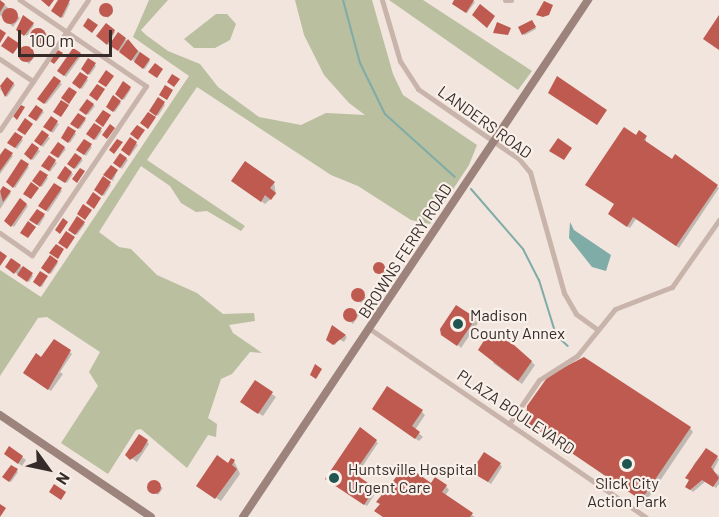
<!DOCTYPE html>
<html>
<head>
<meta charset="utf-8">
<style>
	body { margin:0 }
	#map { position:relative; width:719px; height:517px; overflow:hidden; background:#f1e5de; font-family:Barlow,sans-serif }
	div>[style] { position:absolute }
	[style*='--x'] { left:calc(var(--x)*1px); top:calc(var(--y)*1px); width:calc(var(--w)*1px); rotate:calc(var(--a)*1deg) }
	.green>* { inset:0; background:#b9bf9f }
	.water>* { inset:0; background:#7faca7 }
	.shadow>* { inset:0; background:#0003 }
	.stream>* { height:2px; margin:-1px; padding:0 1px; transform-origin:1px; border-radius:1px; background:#7faca7 }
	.building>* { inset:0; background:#be5a4f }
	.round { border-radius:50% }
	.street>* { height:5px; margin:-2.5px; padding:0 2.5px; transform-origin:2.5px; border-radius:2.5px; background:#c8b4aa }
	.secondary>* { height:8px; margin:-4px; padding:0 4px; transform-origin:4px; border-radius:4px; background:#9c837c }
	.dots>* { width:16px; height:16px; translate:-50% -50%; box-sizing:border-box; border:3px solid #f9f0ea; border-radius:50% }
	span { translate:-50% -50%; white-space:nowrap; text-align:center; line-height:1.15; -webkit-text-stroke:4.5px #f9f0ea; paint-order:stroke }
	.street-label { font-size:16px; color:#362b29 }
	.poi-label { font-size:16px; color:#362b29 }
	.left { translate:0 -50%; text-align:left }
	.north { position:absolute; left:18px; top:439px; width:60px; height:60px; -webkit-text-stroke:4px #f9f0ea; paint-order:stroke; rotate:123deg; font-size:16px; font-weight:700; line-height:24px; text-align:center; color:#362b29 }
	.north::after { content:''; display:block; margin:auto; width:21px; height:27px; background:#362b29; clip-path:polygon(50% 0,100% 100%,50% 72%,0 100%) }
	.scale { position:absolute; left:18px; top:30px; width:94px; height:27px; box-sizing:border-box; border:3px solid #362b29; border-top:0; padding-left:8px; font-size:18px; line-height:21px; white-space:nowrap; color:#362b29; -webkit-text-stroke:4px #f9f0ea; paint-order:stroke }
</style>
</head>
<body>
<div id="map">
	<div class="green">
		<i style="clip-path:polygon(149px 0,168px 0,141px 30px,146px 35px,168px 51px,200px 64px,218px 87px,259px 117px,301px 125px,326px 113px,365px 115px,349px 103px,324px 75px,304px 35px,295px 0,372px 0,393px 74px,403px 95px,477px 145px,469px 165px,430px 224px,411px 220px,358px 186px,331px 175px,197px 87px,147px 160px,245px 226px,241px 231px,207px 211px,196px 212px,181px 203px,170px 186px,141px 166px,99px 232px,119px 247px,131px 249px,157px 275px,197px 293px,223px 314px,254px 313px,255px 321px,229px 325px,233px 333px,262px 353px,250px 352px,232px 374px,221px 379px,208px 418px,217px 424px,216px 437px,208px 435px,187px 468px,141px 429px,136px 430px,108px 474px,61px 443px,98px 386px,89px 372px,100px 352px,47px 317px,38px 318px,0 376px,0 270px,41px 297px,189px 76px,133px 37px)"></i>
		<i style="clip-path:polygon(389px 0,423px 0,532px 71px,518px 90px)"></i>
		<i style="clip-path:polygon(216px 14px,227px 14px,236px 24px,230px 40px,215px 48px,194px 48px,184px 39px)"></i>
	</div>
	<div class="water">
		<i style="clip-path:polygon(570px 222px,574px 230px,611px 255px,606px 271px,592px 267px,569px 238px)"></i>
	</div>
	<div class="shadow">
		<i style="clip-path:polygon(60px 0,70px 3px,63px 18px,54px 12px)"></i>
		<i style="clip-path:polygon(456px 0,471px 0,475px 2px,467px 13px,455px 5px)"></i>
		<i style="clip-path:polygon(0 1px,20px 18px,13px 27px,0 15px)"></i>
		<i style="clip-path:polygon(105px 4px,113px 12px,108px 18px,100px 12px)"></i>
		<i style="clip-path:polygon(24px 17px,34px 25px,27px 36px,18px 29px)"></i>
		<i style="clip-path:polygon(533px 23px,536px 29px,525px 35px,523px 34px)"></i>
		<i style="clip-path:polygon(106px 25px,115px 32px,109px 45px,98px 36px)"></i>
		<i style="clip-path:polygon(36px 29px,49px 35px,44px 45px,30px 38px)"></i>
		<i style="clip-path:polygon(125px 39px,150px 61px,145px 69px,111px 45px)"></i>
		<i style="clip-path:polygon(24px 47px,36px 55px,29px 64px,19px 55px)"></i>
		<i style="clip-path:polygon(73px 50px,81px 56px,66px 77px,59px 71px)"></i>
		<i style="clip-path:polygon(89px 60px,96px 66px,90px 75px,83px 69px)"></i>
		<i style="clip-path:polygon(81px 74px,88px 80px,82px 89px,74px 83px)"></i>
		<i style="clip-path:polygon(54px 78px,62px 84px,46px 104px,39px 99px)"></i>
		<i style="clip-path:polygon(7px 79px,15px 85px,7px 97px,0 89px)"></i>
		<i style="clip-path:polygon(123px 83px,131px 89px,124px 100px,117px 94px)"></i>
		<i style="clip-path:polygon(114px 98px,121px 103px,115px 112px,107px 107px)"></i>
		<i style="clip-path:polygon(158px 99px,165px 105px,158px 116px,151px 110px)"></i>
		<i style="clip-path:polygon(87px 101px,95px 106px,88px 115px,81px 110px)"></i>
		<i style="clip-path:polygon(36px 107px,44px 112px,37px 121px,30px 116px)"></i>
		<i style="clip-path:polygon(78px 115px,86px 120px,80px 129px,72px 124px)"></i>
		<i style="clip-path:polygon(51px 118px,59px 124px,53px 133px,45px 127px)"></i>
		<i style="clip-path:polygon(95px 125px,102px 131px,96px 140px,88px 134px)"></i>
		<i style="clip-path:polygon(69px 128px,76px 134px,70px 143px,62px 137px)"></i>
		<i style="clip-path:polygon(42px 132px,50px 138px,43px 147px,36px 141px)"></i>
		<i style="clip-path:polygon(16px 134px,23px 140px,17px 149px,9px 143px)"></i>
		<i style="clip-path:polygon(636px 137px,646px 137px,646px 143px,719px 188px,679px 248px,636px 219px,630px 228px,612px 216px)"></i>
		<i style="clip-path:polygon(130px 139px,138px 145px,130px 156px,123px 150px)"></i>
		<i style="clip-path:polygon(85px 141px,92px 147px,86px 156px,78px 150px)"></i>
		<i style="clip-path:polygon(58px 144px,66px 149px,59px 158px,52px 153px)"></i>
		<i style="clip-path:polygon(32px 145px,40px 151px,33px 160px,26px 154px)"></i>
		<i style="clip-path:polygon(5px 150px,13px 156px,0 174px,0 158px)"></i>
		<i style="clip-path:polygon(75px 155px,83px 160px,76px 169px,69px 164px)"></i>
		<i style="clip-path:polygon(120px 155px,128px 160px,122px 169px,114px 163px)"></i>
		<i style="clip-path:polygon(49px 157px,57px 163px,50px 172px,43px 166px)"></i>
		<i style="clip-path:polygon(21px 161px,29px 167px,15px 188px,8px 182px)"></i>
		<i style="clip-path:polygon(65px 168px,73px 174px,67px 183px,59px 178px)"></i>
		<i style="clip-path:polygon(117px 171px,113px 181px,105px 175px)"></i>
		<i style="clip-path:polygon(41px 172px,48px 178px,42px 187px,34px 181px)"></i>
		<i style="clip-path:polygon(103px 179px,111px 185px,104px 196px,96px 190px)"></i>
		<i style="clip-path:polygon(274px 183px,276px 194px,265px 204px,237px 185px)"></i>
		<i style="clip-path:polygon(55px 185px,62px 191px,48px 212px,40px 206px)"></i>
		<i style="clip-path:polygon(4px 188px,11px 193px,0 209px,0 193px)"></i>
		<i style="clip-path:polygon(20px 201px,28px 206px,14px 227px,6px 221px)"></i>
		<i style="clip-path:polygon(37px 211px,45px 216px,39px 226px,31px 220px)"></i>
		<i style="clip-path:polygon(77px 218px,85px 224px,77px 235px,69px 230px)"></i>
		<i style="clip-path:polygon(50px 257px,58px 263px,51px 274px,43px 268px)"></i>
		<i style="clip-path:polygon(376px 262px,387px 270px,385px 274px,373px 269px)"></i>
		<i style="clip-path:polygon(20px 266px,33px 276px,29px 282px,7px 267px)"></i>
		<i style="clip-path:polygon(47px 277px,42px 287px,35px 282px)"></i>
		<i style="clip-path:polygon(357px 288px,366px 298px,361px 303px,351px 294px)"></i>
		<i style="clip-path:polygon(351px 309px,359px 315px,353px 324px,344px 316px)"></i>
		<i style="clip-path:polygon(475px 320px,478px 323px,461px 348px,442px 329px)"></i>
		<i style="clip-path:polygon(332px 328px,347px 337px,344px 342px,339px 339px,335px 345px,329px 342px)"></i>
		<i style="clip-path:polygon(514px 346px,535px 365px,522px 384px,493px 363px)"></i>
		<i style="clip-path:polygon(70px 352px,72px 354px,60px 372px,63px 374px,51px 391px,27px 375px,42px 359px)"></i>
		<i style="clip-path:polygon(255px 382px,276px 397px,263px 416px,246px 405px)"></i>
		<i style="clip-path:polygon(377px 412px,422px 412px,425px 415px,415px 430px,423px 437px,419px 441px)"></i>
		<i style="clip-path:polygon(531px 425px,690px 428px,693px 432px,645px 503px)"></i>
		<i style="clip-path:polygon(147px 441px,149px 444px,137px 462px,130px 457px)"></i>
		<i style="clip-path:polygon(376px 441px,378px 443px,356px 476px,377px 491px,367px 506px,329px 481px)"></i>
		<i style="clip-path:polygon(706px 450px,719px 459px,713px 471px,719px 475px,719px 484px,716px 488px,706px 481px,693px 492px,687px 486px,694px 464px)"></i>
		<i style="clip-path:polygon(6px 454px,22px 457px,26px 460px,22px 466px)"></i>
		<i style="clip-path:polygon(234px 461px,240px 474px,221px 501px,202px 489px)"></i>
		<i style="clip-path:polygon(500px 464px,502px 467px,491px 484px,476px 474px)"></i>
		<i style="clip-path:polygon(11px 467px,18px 472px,11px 482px,4px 477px)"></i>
		<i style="clip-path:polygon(153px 481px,163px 488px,158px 495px,148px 488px)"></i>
		<i style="clip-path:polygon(432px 485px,446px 486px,449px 490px,445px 496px,475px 517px,383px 517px,376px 511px)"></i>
	</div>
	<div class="stream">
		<i style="--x:343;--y:0;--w:65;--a:74.9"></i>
		<i style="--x:360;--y:63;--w:57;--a:63.9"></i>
		<i style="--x:385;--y:114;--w:94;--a:42"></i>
		<i style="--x:471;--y:189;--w:79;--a:49.1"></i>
		<i style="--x:523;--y:249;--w:35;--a:63"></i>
		<i style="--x:539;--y:280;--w:58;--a:72.8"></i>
		<i style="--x:556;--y:335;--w:16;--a:43"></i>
	</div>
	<div class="building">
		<i style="clip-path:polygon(0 0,5px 4px,0 12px)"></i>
		<i style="clip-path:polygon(41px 0,54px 0,49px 7px)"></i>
		<i style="clip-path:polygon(58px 0,70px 0,61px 18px,51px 11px)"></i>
		<i style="clip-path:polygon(454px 0,474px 0,466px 13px,452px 4px)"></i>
		<i style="clip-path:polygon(544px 1px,553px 5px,549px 15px,543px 17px,536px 15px)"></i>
		<i class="round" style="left:99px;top:3px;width:14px;height:14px"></i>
		<i style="clip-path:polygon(480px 4px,495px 16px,487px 28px,472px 15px)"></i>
		<i class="round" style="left:2px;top:8px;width:16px;height:16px"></i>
		<i style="clip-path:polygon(23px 15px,34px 23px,24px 36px,16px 30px)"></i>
		<i style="clip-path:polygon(719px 15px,719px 50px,703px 39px)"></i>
		<i style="clip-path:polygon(88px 18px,98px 25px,92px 33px,83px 26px)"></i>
		<i style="clip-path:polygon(532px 20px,536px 27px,522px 35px,518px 27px)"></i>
		<i style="clip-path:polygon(497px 22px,511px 28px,508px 35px,493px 33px)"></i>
		<i style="clip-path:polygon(106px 23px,115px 30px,107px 45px,96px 36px)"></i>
		<i class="round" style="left:30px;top:28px;width:16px;height:16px"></i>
		<i style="clip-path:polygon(0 29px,6px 33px,0 43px)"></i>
		<i style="clip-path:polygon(118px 32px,126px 38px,118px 51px,109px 45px)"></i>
		<i style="clip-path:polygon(8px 36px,20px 44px,13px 54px,1px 46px)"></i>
		<i style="clip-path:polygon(128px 39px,138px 51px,131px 61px,119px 52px)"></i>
		<i class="round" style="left:18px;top:46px;width:16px;height:16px"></i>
		<i style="clip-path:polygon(73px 48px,81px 53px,64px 76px,57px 71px)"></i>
		<i style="clip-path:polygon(58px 50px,63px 53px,54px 64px,50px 61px)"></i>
		<i style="clip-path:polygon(140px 52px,150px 59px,143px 69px,134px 62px)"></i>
		<i style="clip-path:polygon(88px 58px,96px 63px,88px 75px,81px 69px)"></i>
		<i style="clip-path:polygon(155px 63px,163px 69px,157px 78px,148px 72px)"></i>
		<i style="clip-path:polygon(106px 70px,114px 76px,106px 87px,98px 82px)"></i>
		<i style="clip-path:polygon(80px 72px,88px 77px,80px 89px,72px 83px)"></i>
		<i style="clip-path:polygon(172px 74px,180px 79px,174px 87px,167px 82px)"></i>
		<i style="clip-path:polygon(54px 76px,61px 81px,44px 104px,37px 99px)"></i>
		<i style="clip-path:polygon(557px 76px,607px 110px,597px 125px,548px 93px)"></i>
		<i style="clip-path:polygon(7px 77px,14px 83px,5px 97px,0 86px)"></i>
		<i style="clip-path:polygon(123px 81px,131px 87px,122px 100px,115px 94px)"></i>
		<i style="clip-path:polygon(97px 84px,105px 89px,97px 101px,89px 95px)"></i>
		<i style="clip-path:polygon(165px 85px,173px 90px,167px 100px,159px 95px)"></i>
		<i style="clip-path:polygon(69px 87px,77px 92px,69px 104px,61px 98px)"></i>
		<i style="clip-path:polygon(113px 95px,121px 101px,113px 112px,106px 107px)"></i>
		<i style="clip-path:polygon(158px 97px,165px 102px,156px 116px,149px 111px)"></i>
		<i style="clip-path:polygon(87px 99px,94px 104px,86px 115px,79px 110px)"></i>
		<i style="clip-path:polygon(61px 100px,69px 105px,61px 117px,53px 112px)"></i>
		<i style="clip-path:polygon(21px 105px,25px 107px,17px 120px,13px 116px)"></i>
		<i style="clip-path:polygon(36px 105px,43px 110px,36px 121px,28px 116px)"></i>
		<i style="clip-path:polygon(103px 110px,111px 115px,103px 127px,95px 121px)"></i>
		<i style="clip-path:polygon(148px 112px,156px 117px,148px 129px,140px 123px)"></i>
		<i style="clip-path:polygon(78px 113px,86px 118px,78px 129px,70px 124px)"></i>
		<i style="clip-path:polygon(51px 116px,58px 121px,51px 132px,43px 127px)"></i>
		<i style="clip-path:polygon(25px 118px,33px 124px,25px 135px,17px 130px)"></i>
		<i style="clip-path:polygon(94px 123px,102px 128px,94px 140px,86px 134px)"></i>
		<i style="clip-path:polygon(110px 124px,115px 128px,107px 139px,102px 135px)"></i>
		<i style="clip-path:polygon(137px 125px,145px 130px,138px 140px,130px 134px)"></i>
		<i style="clip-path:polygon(68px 126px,76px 131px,68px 143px,61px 138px)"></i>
		<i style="clip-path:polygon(624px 127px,636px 135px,639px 130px,647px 136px,644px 140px,672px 159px,675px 154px,718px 185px,676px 246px,633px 217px,627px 227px,608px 214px,614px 204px,585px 185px)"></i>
		<i style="clip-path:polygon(42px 130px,49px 135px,41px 146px,34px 141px)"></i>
		<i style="clip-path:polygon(15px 132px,23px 137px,15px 148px,7px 143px)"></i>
		<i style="clip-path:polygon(130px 137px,137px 142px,129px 156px,121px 150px)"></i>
		<i style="clip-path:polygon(558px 138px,572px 148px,564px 160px,549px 151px)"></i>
		<i style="clip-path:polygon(84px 139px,92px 144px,84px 155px,76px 150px)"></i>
		<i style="clip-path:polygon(117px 139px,123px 142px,114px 154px,109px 150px)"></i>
		<i style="clip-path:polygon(58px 142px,65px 147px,58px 158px,50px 153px)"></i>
		<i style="clip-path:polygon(32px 143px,39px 148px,31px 160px,24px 154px)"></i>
		<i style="clip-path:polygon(5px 148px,13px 153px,0 171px,0 155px)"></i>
		<i style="clip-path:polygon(75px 153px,82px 158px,74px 169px,67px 164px)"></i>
		<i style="clip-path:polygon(120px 153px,127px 158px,120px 168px,113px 163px)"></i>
		<i style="clip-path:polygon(49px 155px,56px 160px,49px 171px,41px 166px)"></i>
		<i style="clip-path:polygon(21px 159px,29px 164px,13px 188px,6px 182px)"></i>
		<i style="clip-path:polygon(245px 161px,275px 182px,270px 188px,276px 193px,271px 200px,265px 195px,261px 202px,231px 181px)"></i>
		<i style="clip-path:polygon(111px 165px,118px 170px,111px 180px,103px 175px)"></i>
		<i style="clip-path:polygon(65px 166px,72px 172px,65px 183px,57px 178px)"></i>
		<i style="clip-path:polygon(80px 168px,85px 171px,77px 183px,72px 179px)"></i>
		<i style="clip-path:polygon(40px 170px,48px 175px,40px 187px,32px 181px)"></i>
		<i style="clip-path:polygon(103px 176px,111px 182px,102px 196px,94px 190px)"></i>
		<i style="clip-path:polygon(31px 182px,39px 188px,31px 199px,23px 194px)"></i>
		<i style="clip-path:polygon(54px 183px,62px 188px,46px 211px,38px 206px)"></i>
		<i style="clip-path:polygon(3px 186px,11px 191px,3px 202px,0 191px)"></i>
		<i style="clip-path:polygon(93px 192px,101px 198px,94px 209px,86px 203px)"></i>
		<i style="clip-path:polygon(20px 198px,27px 204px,11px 227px,4px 221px)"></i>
		<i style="clip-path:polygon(83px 204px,92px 210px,85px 220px,77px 214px)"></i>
		<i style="clip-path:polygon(37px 209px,45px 214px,37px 225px,29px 220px)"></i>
		<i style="clip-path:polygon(77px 216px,85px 222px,75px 235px,68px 230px)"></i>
		<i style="clip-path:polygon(63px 218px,68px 222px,60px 234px,55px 230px)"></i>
		<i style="clip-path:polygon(28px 221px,36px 227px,28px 238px,20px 233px)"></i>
		<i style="clip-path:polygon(66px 231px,75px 237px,67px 249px,58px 243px)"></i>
		<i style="clip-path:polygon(56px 244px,64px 249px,58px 259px,49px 253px)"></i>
		<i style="clip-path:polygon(0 251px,7px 256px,0 266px)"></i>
		<i style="clip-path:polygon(50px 255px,58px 261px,49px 274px,41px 268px)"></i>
		<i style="clip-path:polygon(11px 258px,21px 265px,14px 274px,5px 267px)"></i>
		<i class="round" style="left:373px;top:262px;width:12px;height:12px"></i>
		<i style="clip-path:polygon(23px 266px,33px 273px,27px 282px,17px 275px)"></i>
		<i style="clip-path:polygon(40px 271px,48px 276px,40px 287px,33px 282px)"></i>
		<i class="round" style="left:351px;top:288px;width:14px;height:14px"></i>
		<i style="clip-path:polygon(456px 305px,476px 318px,457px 346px,441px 335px,440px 329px)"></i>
		<i class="round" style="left:343px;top:308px;width:14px;height:14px"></i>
		<i style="clip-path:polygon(332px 325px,346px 335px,333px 345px,326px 340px)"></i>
		<i style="clip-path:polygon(490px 331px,514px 345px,532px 361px,518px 381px,478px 350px)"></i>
		<i style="clip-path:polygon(54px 339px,71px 350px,48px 390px,23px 373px,36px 353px,41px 357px)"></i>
		<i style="clip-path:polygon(584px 357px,691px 427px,641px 500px,526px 422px,527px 406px,549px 375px)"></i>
		<i style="clip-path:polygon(315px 364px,322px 369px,316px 379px,310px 375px)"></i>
		<i style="clip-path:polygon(255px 380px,273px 392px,258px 414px,240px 402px)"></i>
		<i style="clip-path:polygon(387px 386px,423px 410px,412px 426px,420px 432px,415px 439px,372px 409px)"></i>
		<i style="clip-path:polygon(360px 427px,377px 440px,354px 473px,375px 488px,364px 505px,325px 479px)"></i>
		<i style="clip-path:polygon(139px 434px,148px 440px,141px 452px,130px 460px,125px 455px)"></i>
		<i style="clip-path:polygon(9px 446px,23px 456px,18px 464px,4px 454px)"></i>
		<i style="clip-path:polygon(706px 448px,718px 456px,711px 467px,719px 478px,713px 487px,702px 480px,690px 490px,685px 487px,689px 480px,685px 478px)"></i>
		<i style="clip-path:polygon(484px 452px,501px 463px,488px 482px,471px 472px)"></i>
		<i style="clip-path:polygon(217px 455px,228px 463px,231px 458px,235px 460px,232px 465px,237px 469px,215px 499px,196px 486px)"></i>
		<i style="clip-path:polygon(11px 465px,18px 469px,9px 482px,2px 477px)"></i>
		<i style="clip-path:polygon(406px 465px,431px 483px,435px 477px,447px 485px,442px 492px,473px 513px,470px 517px,383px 517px,374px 511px,380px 504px,376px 502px)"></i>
		<i class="round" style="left:147px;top:480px;width:14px;height:14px"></i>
		<i style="clip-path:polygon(54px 484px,66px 492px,61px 500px,49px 492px)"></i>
		<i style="clip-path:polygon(0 504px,6px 508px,0 517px)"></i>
	</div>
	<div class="street">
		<i style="--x:382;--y:0;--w:64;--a:73.6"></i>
		<i style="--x:400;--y:61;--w:33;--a:57"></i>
		<i style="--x:418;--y:89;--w:123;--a:34.7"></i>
		<i style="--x:519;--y:159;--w:17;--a:50"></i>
		<i style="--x:530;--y:172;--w:126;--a:74.3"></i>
		<i style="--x:564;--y:293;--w:24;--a:60"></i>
		<i style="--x:576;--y:314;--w:26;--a:36"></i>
		<i style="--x:505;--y:0;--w:6;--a:0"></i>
		<i style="--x:0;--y:59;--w:40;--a:34"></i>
		<i style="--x:0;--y:130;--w:157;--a:-55.9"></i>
		<i style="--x:0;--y:233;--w:39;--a:35"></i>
		<i style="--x:32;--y:255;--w:204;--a:-56"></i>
		<i style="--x:146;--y:86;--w:153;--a:-145.7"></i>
		<i style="--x:370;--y:329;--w:334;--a:34.3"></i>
		<i style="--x:509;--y:424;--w:53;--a:-55.7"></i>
		<i style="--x:539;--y:380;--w:45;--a:-32.3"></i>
		<i style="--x:577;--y:356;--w:60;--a:-51"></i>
		<i style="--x:615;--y:309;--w:61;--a:-21.1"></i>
		<i style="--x:672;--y:287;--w:82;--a:-55"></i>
	</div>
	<div class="secondary">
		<i style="--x:0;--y:415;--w:182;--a:34"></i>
		<i style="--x:243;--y:517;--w:622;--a:-56.28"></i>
	</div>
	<div class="dots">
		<i style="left:458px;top:324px;background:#215551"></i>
		<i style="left:627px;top:464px;background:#215551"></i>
		<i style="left:334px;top:478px;background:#215551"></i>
	</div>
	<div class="street-label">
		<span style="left:485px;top:122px;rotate:36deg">LANDERS ROAD</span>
		<span style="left:405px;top:251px;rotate:-57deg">BROWNS FERRY ROAD</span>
		<span style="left:516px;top:412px;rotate:34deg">PLAZA BOULEVARD</span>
	</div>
	<div class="poi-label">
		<span class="left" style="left:470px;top:324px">Madison<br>County Annex</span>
		<span class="left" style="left:348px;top:478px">Huntsville Hospital<br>Urgent Care</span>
		<span style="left:627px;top:492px">Slick City<br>Action Park</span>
	</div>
	<div class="north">N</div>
	<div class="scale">100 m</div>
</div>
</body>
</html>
